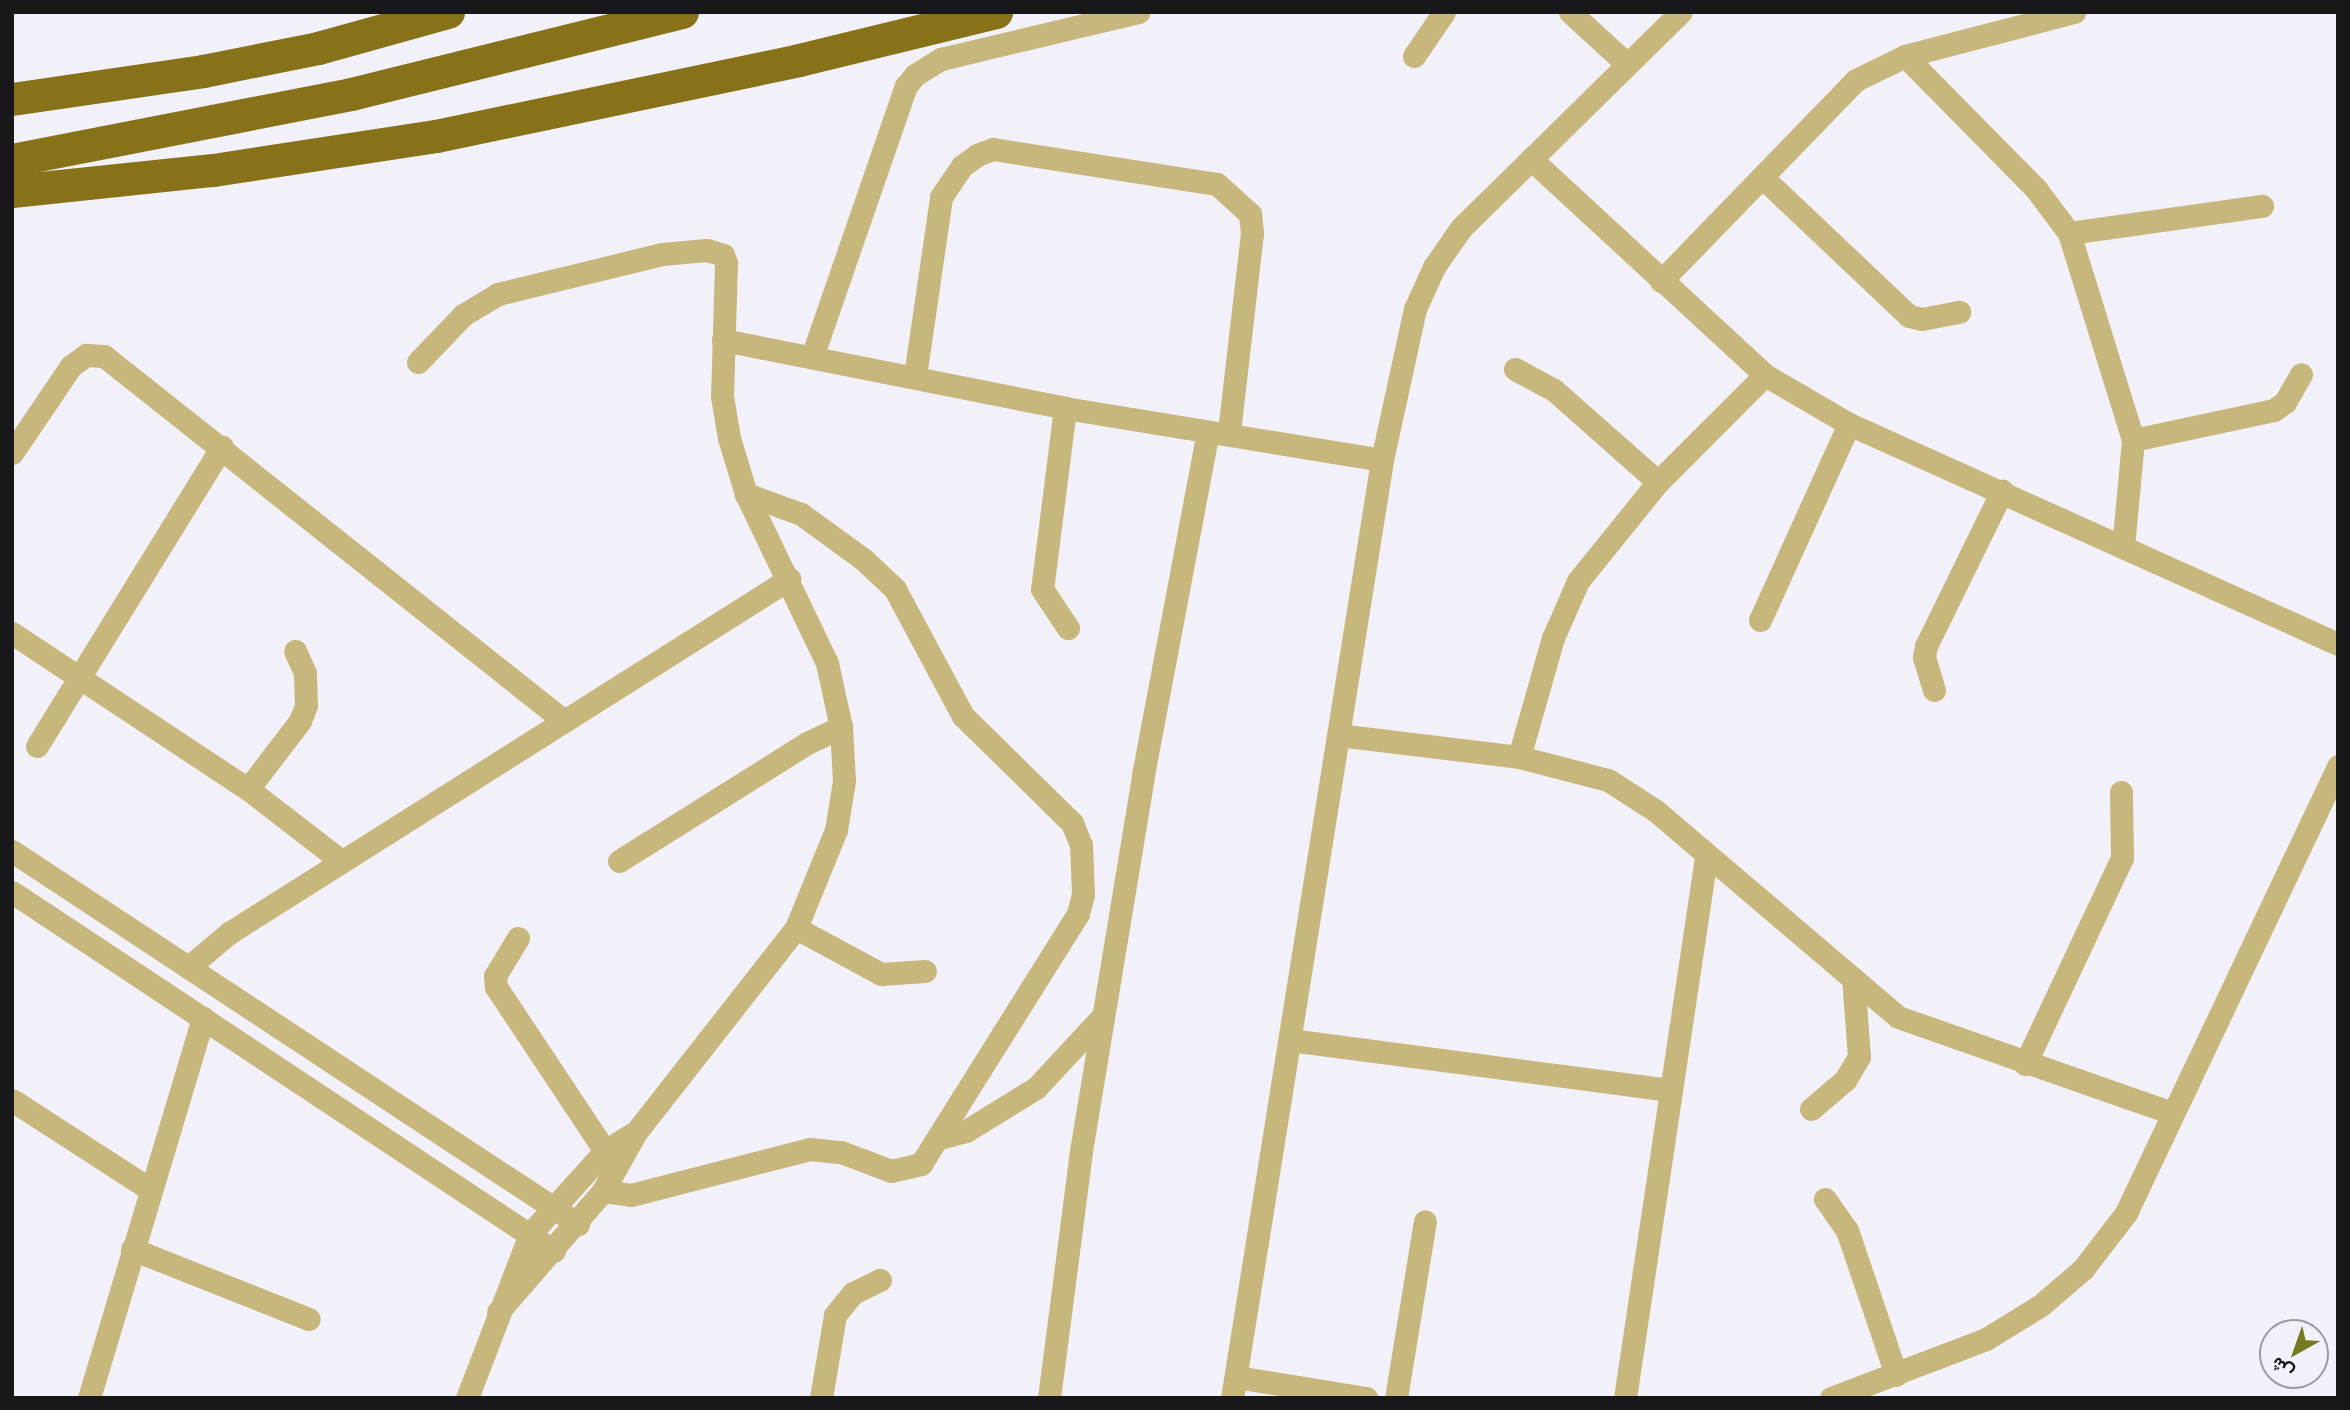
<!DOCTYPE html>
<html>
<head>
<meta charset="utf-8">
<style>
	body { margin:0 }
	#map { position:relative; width:2350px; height:1410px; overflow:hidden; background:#f2f1fa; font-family:"PT Sans",Vazirmatn,sans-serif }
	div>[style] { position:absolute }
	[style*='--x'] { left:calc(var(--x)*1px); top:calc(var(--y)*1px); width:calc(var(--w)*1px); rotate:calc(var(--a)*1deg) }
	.minor>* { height:23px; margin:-11.5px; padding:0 11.5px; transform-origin:11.5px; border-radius:11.5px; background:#c8b77c }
	.highway>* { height:33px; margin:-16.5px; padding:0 16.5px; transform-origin:16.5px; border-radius:16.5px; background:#887219 }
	span { translate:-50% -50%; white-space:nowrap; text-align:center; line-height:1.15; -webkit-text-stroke:6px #f2f1fa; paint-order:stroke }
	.frame { position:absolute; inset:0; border:14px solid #18181b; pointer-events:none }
	.north { position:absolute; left:2259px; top:1319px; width:70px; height:70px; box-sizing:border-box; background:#f2f1fa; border:2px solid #9b9aa1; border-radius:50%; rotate:220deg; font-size:19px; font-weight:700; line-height:28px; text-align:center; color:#18181b }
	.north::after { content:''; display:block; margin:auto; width:24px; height:32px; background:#747922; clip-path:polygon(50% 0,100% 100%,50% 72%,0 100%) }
</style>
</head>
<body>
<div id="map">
	<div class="minor">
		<i style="--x:1570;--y:12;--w:77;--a:42.4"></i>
		<i style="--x:1414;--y:56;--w:53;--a:-55.7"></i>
		<i style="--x:1905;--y:56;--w:187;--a:45.4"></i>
		<i style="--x:2036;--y:189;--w:55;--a:53.1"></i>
		<i style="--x:2069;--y:233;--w:217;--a:72.8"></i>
		<i style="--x:2133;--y:440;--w:107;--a:95.3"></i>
		<i style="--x:1531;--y:159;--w:318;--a:42.7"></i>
		<i style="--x:1765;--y:375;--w:97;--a:30.3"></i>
		<i style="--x:1849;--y:424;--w:536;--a:24.22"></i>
		<i style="--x:1762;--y:177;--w:202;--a:43.4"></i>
		<i style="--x:1909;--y:316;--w:13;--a:13"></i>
		<i style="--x:1922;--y:319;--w:38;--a:-11"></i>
		<i style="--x:2069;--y:233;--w:195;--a:-8"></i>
		<i style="--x:1661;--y:281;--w:280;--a:-45.9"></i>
		<i style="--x:1856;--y:80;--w:55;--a:-26.1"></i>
		<i style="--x:1905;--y:56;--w:175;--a:-14.6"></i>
		<i style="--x:723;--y:340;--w:349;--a:11.2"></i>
		<i style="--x:1065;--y:408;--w:321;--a:9.3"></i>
		<i style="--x:812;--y:357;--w:287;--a:-70.9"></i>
		<i style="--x:906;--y:86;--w:14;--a:-51"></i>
		<i style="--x:915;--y:75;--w:31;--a:-32"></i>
		<i style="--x:941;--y:59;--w:203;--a:-13.4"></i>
		<i style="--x:418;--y:362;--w:65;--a:-46.2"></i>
		<i style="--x:463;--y:315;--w:41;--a:-31"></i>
		<i style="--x:498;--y:294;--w:169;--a:-13.7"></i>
		<i style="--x:662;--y:254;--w:45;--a:-5.1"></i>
		<i style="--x:707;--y:250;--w:17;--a:17"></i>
		<i style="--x:723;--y:255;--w:9;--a:69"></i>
		<i style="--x:726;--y:263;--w:133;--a:91.7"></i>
		<i style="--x:722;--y:396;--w:43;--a:80.5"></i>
		<i style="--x:729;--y:438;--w:59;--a:73.1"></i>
		<i style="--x:746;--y:494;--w:187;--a:64.4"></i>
		<i style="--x:827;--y:663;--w:66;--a:77.7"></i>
		<i style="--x:841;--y:727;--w:54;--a:86.8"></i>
		<i style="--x:844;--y:781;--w:50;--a:99.3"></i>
		<i style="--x:836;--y:830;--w:106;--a:112.2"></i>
		<i style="--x:796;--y:928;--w:259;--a:128.1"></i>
		<i style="--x:636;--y:1132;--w:68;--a:119.2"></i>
		<i style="--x:603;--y:1191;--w:160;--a:131"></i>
		<i style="--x:1515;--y:369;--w:44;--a:28.3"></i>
		<i style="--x:1554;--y:390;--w:139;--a:41.5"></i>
		<i style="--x:915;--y:376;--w:181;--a:-81.7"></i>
		<i style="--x:941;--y:197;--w:37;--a:-56"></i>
		<i style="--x:962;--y:166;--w:19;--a:-36"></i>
		<i style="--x:977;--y:155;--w:17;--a:-21"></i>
		<i style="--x:993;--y:149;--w:227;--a:8.9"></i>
		<i style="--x:1217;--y:184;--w:45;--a:42.3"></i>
		<i style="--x:1250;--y:214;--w:19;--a:84"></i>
		<i style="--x:1252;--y:233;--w:201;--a:96.6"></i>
		<i style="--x:1065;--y:408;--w:182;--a:97.2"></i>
		<i style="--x:1042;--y:589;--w:47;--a:56.3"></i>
		<i style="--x:2133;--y:440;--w:144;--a:-12"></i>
		<i style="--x:2274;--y:410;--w:14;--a:-36"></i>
		<i style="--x:2285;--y:402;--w:32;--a:-60"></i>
		<i style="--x:12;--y:453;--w:105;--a:-55.9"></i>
		<i style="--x:71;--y:366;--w:19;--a:-36"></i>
		<i style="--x:86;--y:355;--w:18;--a:3"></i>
		<i style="--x:104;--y:356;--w:586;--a:38.42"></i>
		<i style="--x:1760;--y:620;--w:215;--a:-65.6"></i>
		<i style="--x:12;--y:633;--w:283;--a:33.5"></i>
		<i style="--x:248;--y:789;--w:118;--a:37.7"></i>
		<i style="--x:1934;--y:690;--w:34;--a:-107"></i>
		<i style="--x:1924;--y:657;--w:11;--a:-80"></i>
		<i style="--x:1926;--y:646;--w:173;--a:-63.9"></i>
		<i style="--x:1338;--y:735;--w:182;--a:6.9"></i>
		<i style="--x:1519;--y:757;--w:92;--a:14.5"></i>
		<i style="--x:1608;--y:780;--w:57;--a:32.9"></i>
		<i style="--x:1656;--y:811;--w:318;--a:40.4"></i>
		<i style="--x:1898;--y:1017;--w:290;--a:19.3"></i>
		<i style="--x:37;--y:746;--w:352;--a:-58.3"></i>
		<i style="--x:1519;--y:757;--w:124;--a:-74.1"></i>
		<i style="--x:1553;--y:638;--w:62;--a:-66.3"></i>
		<i style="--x:1578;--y:581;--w:127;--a:-51.1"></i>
		<i style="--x:1658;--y:482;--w:151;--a:-45"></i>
		<i style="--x:248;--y:789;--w:86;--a:-52.6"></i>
		<i style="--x:300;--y:721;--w:17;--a:-69"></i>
		<i style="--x:306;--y:705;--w:32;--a:-92"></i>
		<i style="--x:305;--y:673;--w:24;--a:-114"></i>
		<i style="--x:12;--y:851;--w:678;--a:33.39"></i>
		<i style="--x:619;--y:861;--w:222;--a:-32.1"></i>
		<i style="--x:807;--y:743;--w:38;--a:-25"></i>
		<i style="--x:12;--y:892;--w:650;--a:33.52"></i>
		<i style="--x:796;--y:928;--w:97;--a:28.4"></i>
		<i style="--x:881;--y:974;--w:44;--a:-3.9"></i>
		<i style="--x:518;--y:938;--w:44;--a:121.2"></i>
		<i style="--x:495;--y:976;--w:11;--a:85"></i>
		<i style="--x:496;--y:987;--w:197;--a:56.4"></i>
		<i style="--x:605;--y:1151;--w:14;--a:34"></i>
		<i style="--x:191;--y:965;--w:50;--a:-40.1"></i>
		<i style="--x:229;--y:933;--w:663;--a:-32.3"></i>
		<i style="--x:1290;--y:1040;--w:383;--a:7.5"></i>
		<i style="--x:2025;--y:1064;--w:228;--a:-64.8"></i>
		<i style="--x:2122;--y:858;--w:66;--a:-90.9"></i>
		<i style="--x:12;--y:1100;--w:162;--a:32.9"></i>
		<i style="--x:1811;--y:1109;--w:45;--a:-40.5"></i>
		<i style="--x:1845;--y:1080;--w:27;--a:-59"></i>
		<i style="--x:1859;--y:1057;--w:79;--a:-94.3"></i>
		<i style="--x:940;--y:1138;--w:27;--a:-15"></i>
		<i style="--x:966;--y:1131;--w:82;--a:-31.6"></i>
		<i style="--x:1036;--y:1088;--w:98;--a:-47.1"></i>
		<i style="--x:603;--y:1191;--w:28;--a:8"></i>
		<i style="--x:631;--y:1195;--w:185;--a:-14.4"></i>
		<i style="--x:810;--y:1149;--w:31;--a:6"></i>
		<i style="--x:841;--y:1152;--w:53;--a:20.8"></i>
		<i style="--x:891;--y:1171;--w:31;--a:-13"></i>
		<i style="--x:921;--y:1164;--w:295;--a:-57.9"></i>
		<i style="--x:1078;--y:914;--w:21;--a:-76"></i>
		<i style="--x:1083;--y:894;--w:49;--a:-92.3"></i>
		<i style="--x:1081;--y:845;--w:24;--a:-112"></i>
		<i style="--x:1072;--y:823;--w:153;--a:-135.5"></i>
		<i style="--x:963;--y:716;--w:144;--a:-118.2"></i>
		<i style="--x:895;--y:589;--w:44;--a:-136.8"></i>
		<i style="--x:863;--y:559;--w:77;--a:-144"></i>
		<i style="--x:801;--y:514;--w:59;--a:-160"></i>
		<i style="--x:1825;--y:1199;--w:38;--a:55"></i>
		<i style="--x:1847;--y:1230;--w:153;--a:71.3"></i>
		<i style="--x:132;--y:1249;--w:190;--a:21.6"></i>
		<i style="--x:1236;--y:1377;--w:132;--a:9.2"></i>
		<i style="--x:89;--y:1398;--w:397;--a:-73.3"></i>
		<i style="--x:467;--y:1398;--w:176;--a:-69"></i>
		<i style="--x:530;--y:1234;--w:112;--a:-47.9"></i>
		<i style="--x:605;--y:1151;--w:36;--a:-32"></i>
		<i style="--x:821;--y:1398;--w:84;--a:-80.4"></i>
		<i style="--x:835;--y:1315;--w:28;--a:-51"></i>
		<i style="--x:853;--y:1293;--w:30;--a:-26"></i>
		<i style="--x:1049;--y:1398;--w:249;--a:-82.6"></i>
		<i style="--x:1081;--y:1151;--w:381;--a:-80.6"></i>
		<i style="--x:1143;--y:775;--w:349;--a:-79.3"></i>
		<i style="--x:1232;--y:1398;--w:950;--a:-80.91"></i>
		<i style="--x:1382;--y:460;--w:155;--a:-77.7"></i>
		<i style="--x:1415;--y:309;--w:46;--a:-65.7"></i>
		<i style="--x:1434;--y:267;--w:47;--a:-55.3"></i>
		<i style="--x:1461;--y:228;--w:308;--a:-44.5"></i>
		<i style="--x:1396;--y:1398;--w:179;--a:-80.7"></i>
		<i style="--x:1625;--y:1398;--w:547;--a:-81.48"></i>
		<i style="--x:1831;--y:1398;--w:166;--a:-20.8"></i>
		<i style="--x:1986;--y:1339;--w:65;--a:-31.7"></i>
		<i style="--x:2041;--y:1305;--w:55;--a:-40.6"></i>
		<i style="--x:2083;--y:1269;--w:71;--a:-52.5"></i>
		<i style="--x:2126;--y:1213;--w:495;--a:-64.6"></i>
	</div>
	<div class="highway">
		<i style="--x:12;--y:99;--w:193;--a:-8.3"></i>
		<i style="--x:203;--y:71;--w:117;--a:-11.3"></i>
		<i style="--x:318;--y:48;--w:135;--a:-15.5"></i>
		<i style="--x:12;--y:160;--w:345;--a:-11"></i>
		<i style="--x:351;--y:94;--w:341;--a:-13.9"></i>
		<i style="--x:12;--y:191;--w:202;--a:-6"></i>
		<i style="--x:213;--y:170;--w:226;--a:-8.7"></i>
		<i style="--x:436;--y:136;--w:371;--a:-11.8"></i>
		<i style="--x:799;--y:60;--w:203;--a:-13.7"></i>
	</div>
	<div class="frame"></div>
	<div class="north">ش</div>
</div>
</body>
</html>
